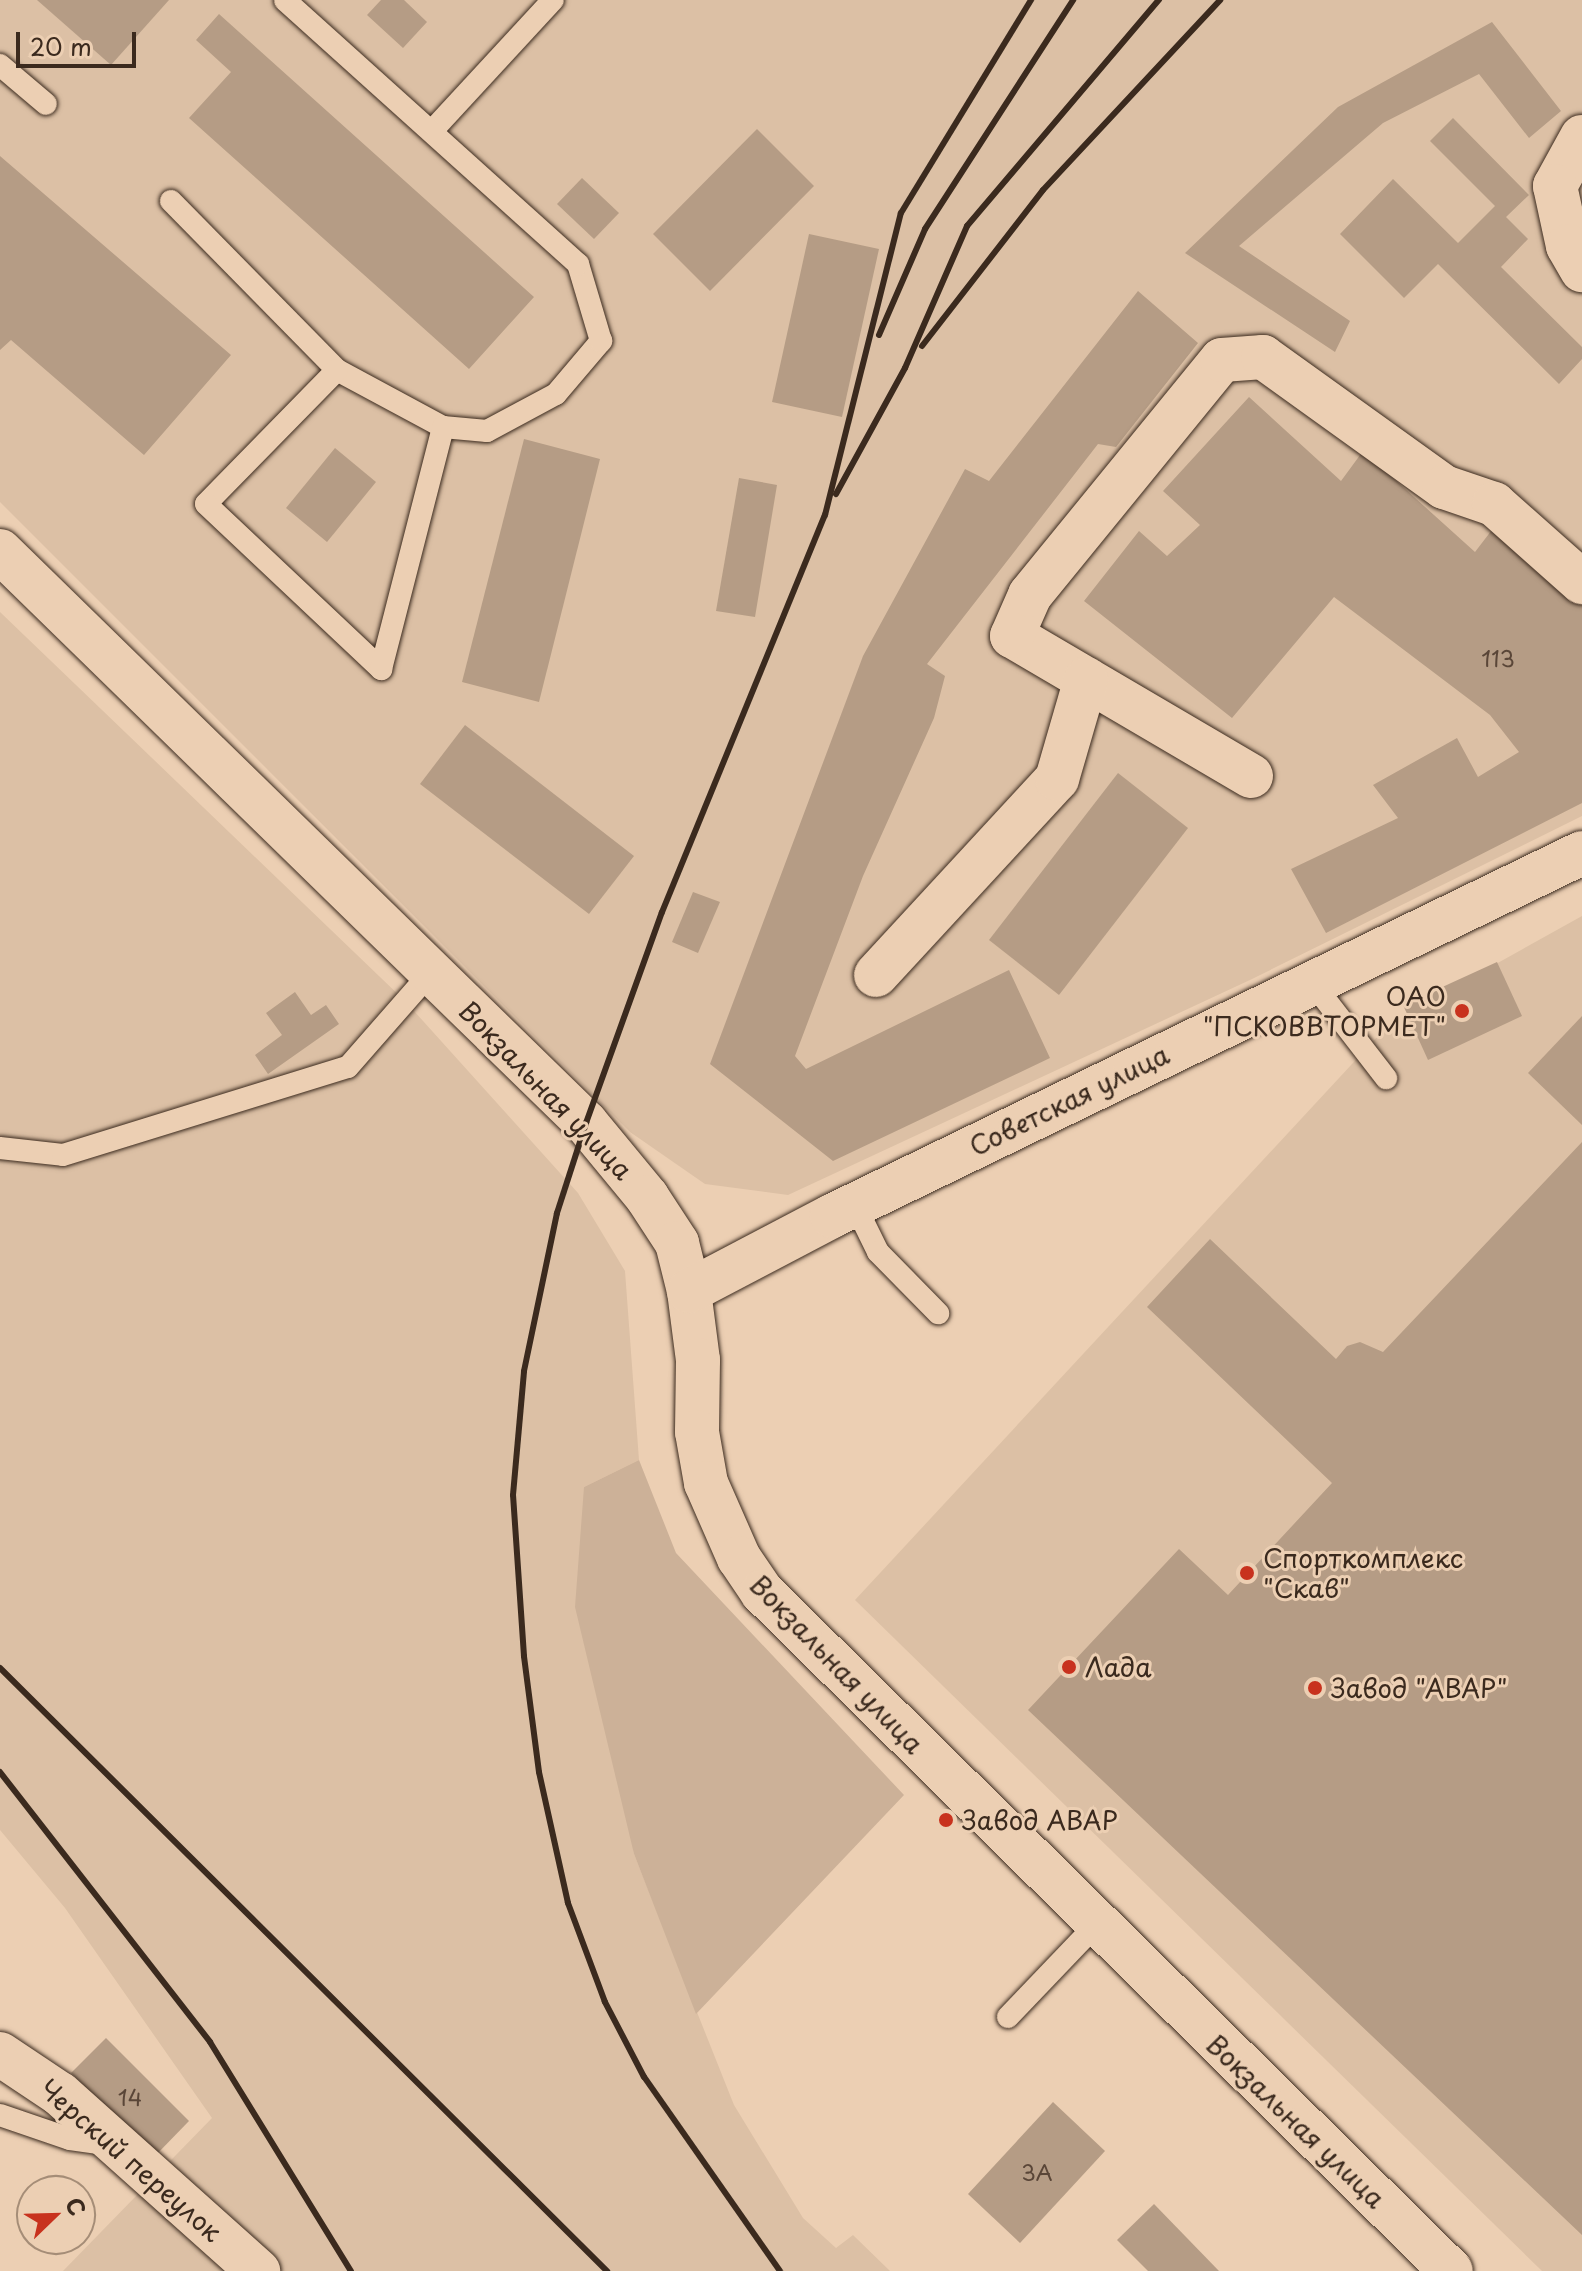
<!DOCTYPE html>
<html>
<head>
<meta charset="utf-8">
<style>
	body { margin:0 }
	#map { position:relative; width:1582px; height:2271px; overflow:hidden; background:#eccfb3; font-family:"Playpen Sans",sans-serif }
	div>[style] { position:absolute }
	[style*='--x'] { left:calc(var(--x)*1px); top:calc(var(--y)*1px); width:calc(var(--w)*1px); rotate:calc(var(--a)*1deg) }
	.built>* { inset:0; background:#dcc0a5 }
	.green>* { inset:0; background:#ccb198 }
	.building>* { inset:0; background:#b59c85 }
	.roads { filter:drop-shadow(0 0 2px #3b2a1e) drop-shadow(0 0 2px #3b2a1e) }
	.lane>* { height:22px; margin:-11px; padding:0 11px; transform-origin:11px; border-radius:11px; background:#eccfb3 }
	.street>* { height:44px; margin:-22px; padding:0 22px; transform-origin:22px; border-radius:22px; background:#eccfb3 }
	.secondary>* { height:44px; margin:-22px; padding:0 22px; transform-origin:22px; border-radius:22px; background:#eccfb3 }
	.rail>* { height:6px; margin:-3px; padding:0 3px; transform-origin:3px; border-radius:3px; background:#3b2a1e }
	.dots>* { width:22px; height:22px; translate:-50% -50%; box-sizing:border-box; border:4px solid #eccfb3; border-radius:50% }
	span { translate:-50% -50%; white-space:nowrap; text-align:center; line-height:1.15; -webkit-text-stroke:6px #eccfb3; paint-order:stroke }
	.number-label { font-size:22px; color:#5a4638 }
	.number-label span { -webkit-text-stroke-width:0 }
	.poi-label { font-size:26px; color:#3b2a1e }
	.right { translate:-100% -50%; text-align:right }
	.left { translate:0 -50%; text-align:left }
	.street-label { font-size:26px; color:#3b2a1e }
	.north { position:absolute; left:16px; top:2175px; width:80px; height:80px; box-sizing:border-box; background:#eccfb3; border:2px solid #a58d77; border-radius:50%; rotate:67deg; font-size:22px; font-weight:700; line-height:32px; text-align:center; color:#3b2a1e }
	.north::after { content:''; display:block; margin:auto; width:28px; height:36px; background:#c8321e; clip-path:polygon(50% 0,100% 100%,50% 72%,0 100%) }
	.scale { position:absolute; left:16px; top:32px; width:120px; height:36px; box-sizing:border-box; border:4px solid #3b2a1e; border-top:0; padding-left:10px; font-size:24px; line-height:28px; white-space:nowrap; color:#3b2a1e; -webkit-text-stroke:6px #eccfb3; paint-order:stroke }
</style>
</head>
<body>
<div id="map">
	<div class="built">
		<i style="clip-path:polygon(0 0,1582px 0,1582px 816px,1250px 980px,788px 1195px,705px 1184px,630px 1132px,0 502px)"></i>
		<i style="clip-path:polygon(0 612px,405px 1001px,578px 1193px,625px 1271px,639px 1460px,584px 1487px,634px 1854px,734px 2105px,803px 2218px,836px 2248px,853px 2235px,890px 2271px,63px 2271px,212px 2118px,65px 1908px,0 1830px)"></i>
		<i style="clip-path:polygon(1582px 916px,1582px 2271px,1542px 2271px,855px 1600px,1390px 1023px)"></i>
	</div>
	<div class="green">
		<i style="clip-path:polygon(639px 1460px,676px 1553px,904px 1795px,696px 2014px,634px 1854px,575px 1607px,584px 1487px)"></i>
	</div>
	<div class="building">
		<i style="clip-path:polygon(37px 0,169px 0,111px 65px)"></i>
		<i style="clip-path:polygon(381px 0,404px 0,427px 22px,403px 48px,367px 15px)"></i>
		<i style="clip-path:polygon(219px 14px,534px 297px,469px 369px,189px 118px,231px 72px,196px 40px)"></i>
		<i style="clip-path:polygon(1492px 22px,1561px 111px,1529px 138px,1479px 74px,1383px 123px,1239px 246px,1350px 321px,1335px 352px,1185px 253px,1338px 107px)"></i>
		<i style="clip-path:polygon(1453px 118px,1529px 195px,1506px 217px,1528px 239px,1501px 267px,1582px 347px,1582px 359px,1559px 384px,1438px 264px,1404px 298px,1340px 234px,1393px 179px,1458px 243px,1495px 206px,1430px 141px)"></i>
		<i style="clip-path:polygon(757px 129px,814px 186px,710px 291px,653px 234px)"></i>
		<i style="clip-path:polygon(0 156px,231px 355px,144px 455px,11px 340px,0 350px)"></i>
		<i style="clip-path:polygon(582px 178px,619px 213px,594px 239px,557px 204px)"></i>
		<i style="clip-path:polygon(809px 234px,879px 249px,842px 417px,772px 402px)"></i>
		<i style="clip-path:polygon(1138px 291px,1198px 343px,1116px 447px,1098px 444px,927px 664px,945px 676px,934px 718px,863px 876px,795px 1056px,806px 1069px,1009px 970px,1050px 1058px,833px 1161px,710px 1064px,863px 656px,965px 469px,989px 481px)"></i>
		<i style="clip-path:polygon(1249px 397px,1341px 481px,1363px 451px,1475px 552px,1498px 522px,1582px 602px,1582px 803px,1326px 933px,1291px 869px,1398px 818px,1373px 785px,1457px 738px,1478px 777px,1519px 752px,1490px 715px,1334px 597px,1232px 718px,1084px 601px,1139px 531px,1167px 556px,1200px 525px,1163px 491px)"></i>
		<i style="clip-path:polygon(524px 439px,600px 459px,539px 702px,462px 682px)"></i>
		<i style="clip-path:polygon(335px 448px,376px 482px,327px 542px,286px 508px)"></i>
		<i style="clip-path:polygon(739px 478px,777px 485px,755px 617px,716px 611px)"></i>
		<i style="clip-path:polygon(465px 725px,634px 856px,589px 914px,420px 784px)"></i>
		<i style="clip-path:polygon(1118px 773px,1188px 828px,1059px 995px,989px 940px)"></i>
		<i style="clip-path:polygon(693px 892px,720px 902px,698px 953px,672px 942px)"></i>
		<i style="clip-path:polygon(1497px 962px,1522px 1016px,1428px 1060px,1403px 1005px)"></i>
		<i style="clip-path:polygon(295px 992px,311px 1015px,326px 1005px,339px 1024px,268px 1074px,255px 1055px,282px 1035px,266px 1013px)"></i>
		<i style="clip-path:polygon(1582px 1016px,1582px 1125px,1528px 1073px)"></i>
		<i style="clip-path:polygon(1582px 1142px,1582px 2235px,1028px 1710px,1179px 1549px,1228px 1595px,1332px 1483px,1147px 1307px,1210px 1239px,1336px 1359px,1347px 1346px,1360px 1342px,1383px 1352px)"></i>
		<i style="clip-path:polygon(106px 2038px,189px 2121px,155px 2156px,71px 2073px)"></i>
		<i style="clip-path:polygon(1053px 2102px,1105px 2151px,1020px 2243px,968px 2194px)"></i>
		<i style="clip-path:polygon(1154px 2204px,1219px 2271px,1148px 2271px,1117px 2240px)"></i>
	</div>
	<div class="roads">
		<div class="lane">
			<i style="--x:0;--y:65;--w:60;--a:40.3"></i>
			<i style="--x:432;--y:131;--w:178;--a:-47.3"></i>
			<i style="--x:171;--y:201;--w:237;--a:45.5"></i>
			<i style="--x:337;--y:370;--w:120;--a:28.3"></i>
			<i style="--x:443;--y:427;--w:44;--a:5.2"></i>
			<i style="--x:487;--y:431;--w:78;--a:-28.2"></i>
			<i style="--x:556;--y:394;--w:70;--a:-49.7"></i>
			<i style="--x:601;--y:341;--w:80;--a:-106.6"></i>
			<i style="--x:578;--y:264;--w:394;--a:-138"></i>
			<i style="--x:337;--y:370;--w:187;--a:134.4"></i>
			<i style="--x:206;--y:504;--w:241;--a:43.3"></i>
			<i style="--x:381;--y:669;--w:250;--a:-75.6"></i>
			<i style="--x:1311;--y:981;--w:123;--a:52.3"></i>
			<i style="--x:0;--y:1148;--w:63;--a:6.3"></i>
			<i style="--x:63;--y:1155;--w:298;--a:-17.2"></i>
			<i style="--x:348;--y:1067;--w:128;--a:-48.8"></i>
			<i style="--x:855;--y:1205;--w:52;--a:63.9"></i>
			<i style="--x:878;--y:1252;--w:86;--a:45.5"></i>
			<i style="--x:1008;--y:2017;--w:126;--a:-46.3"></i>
			<i style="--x:0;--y:2115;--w:74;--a:18.9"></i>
			<i style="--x:70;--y:2139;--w:36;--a:8"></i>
		</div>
		<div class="street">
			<i style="--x:1582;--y:137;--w:56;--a:118.9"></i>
			<i style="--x:1555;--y:186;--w:61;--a:77.8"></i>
			<i style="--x:1568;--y:246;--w:28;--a:60"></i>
			<i style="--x:1251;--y:776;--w:277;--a:-149.6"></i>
			<i style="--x:1012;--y:636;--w:45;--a:-66.3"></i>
			<i style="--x:1030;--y:595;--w:303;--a:-50.8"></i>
			<i style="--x:1222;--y:360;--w:41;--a:-4.2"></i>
			<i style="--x:1263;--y:357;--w:223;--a:35.7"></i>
			<i style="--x:1444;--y:487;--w:53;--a:18.8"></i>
			<i style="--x:1494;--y:504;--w:118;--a:41.6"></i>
			<i style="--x:876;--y:975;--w:267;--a:-47.3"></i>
			<i style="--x:1057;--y:779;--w:104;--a:-73.8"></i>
			<i style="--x:0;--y:2054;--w:72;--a:33.7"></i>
			<i style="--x:60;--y:2094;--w:266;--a:41.8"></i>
		</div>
		<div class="secondary">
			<i style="--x:0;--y:551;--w:819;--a:44.31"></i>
			<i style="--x:586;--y:1123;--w:96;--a:50.5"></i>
			<i style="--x:647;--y:1197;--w:55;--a:56.9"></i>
			<i style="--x:677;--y:1243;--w:49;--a:76"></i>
			<i style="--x:689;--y:1291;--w:70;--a:82.6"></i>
			<i style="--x:698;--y:1360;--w:72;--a:90.8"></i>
			<i style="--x:697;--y:1432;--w:52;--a:80"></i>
			<i style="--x:706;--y:1483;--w:82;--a:66.3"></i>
			<i style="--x:739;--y:1558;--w:41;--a:55.9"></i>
			<i style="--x:762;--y:1592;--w:967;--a:44.58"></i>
			<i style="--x:689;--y:1291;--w:161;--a:-27.7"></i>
			<i style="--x:832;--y:1216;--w:833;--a:-25.83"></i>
		</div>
	</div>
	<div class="rail">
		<i style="--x:879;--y:335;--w:116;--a:-66.5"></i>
		<i style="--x:925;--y:229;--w:273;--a:-57.1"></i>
		<i style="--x:922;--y:346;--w:197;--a:-52.2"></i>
		<i style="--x:1043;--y:190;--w:260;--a:-47"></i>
		<i style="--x:836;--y:494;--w:144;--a:-61.3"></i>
		<i style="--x:905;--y:368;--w:155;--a:-66.4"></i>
		<i style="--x:967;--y:226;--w:297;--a:-49.7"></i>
		<i style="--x:0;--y:1668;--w:856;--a:44.81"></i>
		<i style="--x:0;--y:1772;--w:342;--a:52.1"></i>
		<i style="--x:210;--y:2042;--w:269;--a:58.4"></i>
		<i style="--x:780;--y:2271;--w:237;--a:-125"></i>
		<i style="--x:644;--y:2077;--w:85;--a:-117.5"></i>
		<i style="--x:605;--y:2002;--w:106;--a:-110.5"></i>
		<i style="--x:568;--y:1903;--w:134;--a:-102.5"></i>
		<i style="--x:539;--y:1772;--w:117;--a:-97.4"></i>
		<i style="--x:524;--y:1656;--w:161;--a:-93.9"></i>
		<i style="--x:513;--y:1495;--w:124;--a:-84.9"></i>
		<i style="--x:524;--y:1371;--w:161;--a:-78.2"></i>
		<i style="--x:557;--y:1213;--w:95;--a:-72.1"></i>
		<i style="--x:586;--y:1123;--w:224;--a:-70.2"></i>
		<i style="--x:662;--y:912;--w:429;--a:-67.7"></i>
		<i style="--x:825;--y:515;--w:311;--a:-75.9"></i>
		<i style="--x:901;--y:213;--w:250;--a:-58.6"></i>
	</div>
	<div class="dots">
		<i style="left:1462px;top:1011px;background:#c8321e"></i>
		<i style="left:1247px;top:1573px;background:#c8321e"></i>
		<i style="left:1069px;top:1667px;background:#c8321e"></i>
		<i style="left:1315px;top:1688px;background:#c8321e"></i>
		<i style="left:946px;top:1820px;background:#c8321e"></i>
	</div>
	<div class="number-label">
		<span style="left:1498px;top:658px">113</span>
		<span style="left:130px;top:2097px">14</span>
		<span style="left:1037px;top:2172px">3А</span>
	</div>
	<div class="poi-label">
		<span class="right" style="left:1446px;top:1011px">ОАО<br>"ПСКОВВТОРМЕТ"</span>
		<span class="left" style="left:1263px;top:1573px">Спорткомплекс<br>"Скав"</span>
		<span class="left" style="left:1085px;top:1667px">Лада</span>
		<span class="left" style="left:1331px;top:1688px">Завод "АВАР"</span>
		<span class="left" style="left:962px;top:1820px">Завод АВАР</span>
	</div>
	<div class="street-label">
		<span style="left:546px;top:1090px;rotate:46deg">Вокзальная улица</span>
		<span style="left:1069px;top:1100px;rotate:-26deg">Советская улица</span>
		<span style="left:837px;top:1664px;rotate:46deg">Вокзальная улица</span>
		<span style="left:1296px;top:2121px;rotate:44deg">Вокзальная улица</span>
		<span style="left:131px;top:2160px;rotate:41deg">Черский переулок</span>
	</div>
	<div class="north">С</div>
	<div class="scale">20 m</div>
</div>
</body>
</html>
